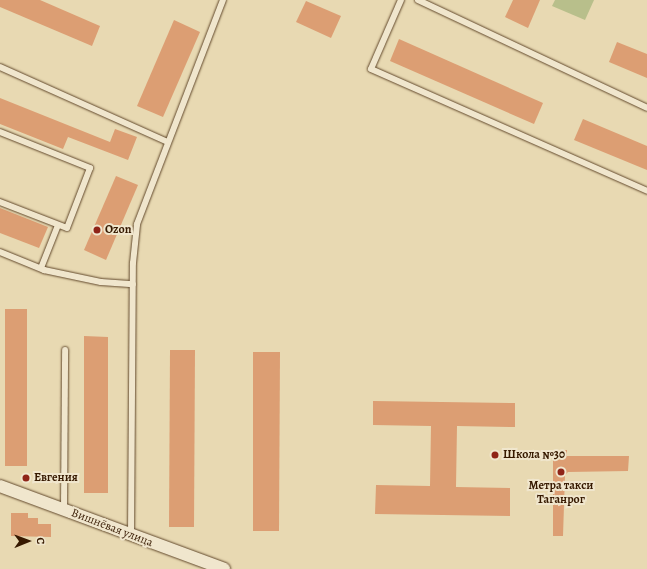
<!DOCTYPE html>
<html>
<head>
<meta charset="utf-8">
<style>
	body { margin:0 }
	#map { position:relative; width:647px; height:569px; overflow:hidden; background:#e8d9b2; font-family:Alegreya,serif }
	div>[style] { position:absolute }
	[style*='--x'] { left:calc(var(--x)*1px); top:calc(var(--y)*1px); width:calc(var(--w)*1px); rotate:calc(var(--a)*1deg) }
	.green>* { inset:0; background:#b8bf8b }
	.building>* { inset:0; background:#dc9e73 }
	.roads { filter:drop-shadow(0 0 1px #62492c) drop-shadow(0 0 1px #62492c) }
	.service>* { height:6px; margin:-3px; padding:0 3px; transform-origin:3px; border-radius:3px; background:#f0e6cd }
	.minor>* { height:12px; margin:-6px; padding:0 6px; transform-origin:6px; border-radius:6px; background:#f0e6cd }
	.dots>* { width:11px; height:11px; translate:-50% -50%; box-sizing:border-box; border:2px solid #f0e6cd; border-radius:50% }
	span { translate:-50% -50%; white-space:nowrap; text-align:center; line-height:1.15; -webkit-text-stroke:4px #f0e6cd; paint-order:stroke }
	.poi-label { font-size:12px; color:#361900; font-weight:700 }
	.left { translate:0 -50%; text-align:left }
	.street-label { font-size:12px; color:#361900 }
	.north { position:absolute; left:8px; top:521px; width:40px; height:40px; -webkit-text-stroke:3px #f0e6cd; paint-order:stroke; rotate:89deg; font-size:11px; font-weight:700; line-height:16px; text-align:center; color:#361900 }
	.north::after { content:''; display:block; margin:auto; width:14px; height:18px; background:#361900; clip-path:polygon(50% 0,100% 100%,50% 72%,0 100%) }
</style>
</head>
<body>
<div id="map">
	<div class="green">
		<i style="clip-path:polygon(555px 0,594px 0,585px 20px,552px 6px)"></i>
	</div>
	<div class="building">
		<i style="clip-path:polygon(0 0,40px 0,100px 26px,92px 46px,0 7px)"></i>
		<i style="clip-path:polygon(513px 0,540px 0,528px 28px,505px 17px)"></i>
		<i style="clip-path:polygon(306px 1px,341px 16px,331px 38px,296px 22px)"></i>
		<i style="clip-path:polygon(174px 20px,200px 32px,163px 117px,137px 106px)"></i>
		<i style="clip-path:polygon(399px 39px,543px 103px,534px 124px,390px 61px)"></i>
		<i style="clip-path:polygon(617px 42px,647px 54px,647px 78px,609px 62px)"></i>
		<i style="clip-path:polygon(0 98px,110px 142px,115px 129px,137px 137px,128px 160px,68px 137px,63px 149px,0 124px)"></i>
		<i style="clip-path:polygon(583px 119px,647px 146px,647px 170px,574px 140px)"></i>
		<i style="clip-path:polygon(116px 176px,138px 185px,106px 260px,84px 250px)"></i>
		<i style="clip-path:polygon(0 208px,48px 227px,39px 248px,0 233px)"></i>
		<i style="clip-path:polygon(5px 309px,27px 309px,27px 466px,5px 466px)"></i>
		<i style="clip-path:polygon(84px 336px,108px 337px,108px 493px,84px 493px)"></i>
		<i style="clip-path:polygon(170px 350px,195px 350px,194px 527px,169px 527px)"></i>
		<i style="clip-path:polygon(253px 352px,280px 352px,279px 531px,253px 531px)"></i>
		<i style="clip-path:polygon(373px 401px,515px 403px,515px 427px,457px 426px,456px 487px,510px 488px,510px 516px,375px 514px,376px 485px,430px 486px,431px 426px,373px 425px)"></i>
		<i style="clip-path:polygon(553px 450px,567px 450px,567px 456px,629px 456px,628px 471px,568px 472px,565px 475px,563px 536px,553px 536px)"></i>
		<i style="clip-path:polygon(11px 513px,28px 513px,28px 518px,38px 518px,38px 524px,51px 524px,51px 537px,11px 536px)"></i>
	</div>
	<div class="roads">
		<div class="service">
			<i style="--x:401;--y:0;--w:75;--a:113.5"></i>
			<i style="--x:371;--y:69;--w:302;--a:23.8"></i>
			<i style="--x:418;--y:0;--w:253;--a:25.2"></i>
			<i style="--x:0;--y:67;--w:184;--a:24.1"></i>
			<i style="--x:0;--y:132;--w:97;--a:21.8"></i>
			<i style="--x:90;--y:168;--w:64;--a:111"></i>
			<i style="--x:67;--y:228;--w:72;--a:-158.8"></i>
			<i style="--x:0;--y:252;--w:48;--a:22.2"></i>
			<i style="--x:44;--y:270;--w:58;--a:11.9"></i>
			<i style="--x:101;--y:282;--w:32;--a:4"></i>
			<i style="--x:41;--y:268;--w:46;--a:-68.4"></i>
			<i style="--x:64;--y:510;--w:160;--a:-89.6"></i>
			<i style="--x:131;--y:535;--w:272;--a:-89.6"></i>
			<i style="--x:133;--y:263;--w:39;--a:-84"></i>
			<i style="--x:137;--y:224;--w:240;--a:-69"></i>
		</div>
		<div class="minor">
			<i style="--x:0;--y:486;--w:239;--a:20.3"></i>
		</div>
	</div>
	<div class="dots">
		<i style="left:97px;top:230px;background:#8f2418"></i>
		<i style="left:495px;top:455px;background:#8f2418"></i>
		<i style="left:561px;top:472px;background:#8f2418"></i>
		<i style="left:26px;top:478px;background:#8f2418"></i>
	</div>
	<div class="poi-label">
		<span class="left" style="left:105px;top:230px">Ozon</span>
		<span class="left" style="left:503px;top:455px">Школа №30</span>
		<span class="left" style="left:34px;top:478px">Евгения</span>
		<span style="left:561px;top:493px">Метра такси<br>Таганрог</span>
	</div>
	<div class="street-label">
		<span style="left:112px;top:528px;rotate:21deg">Вишнёвая улица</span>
	</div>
	<div class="north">С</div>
</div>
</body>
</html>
